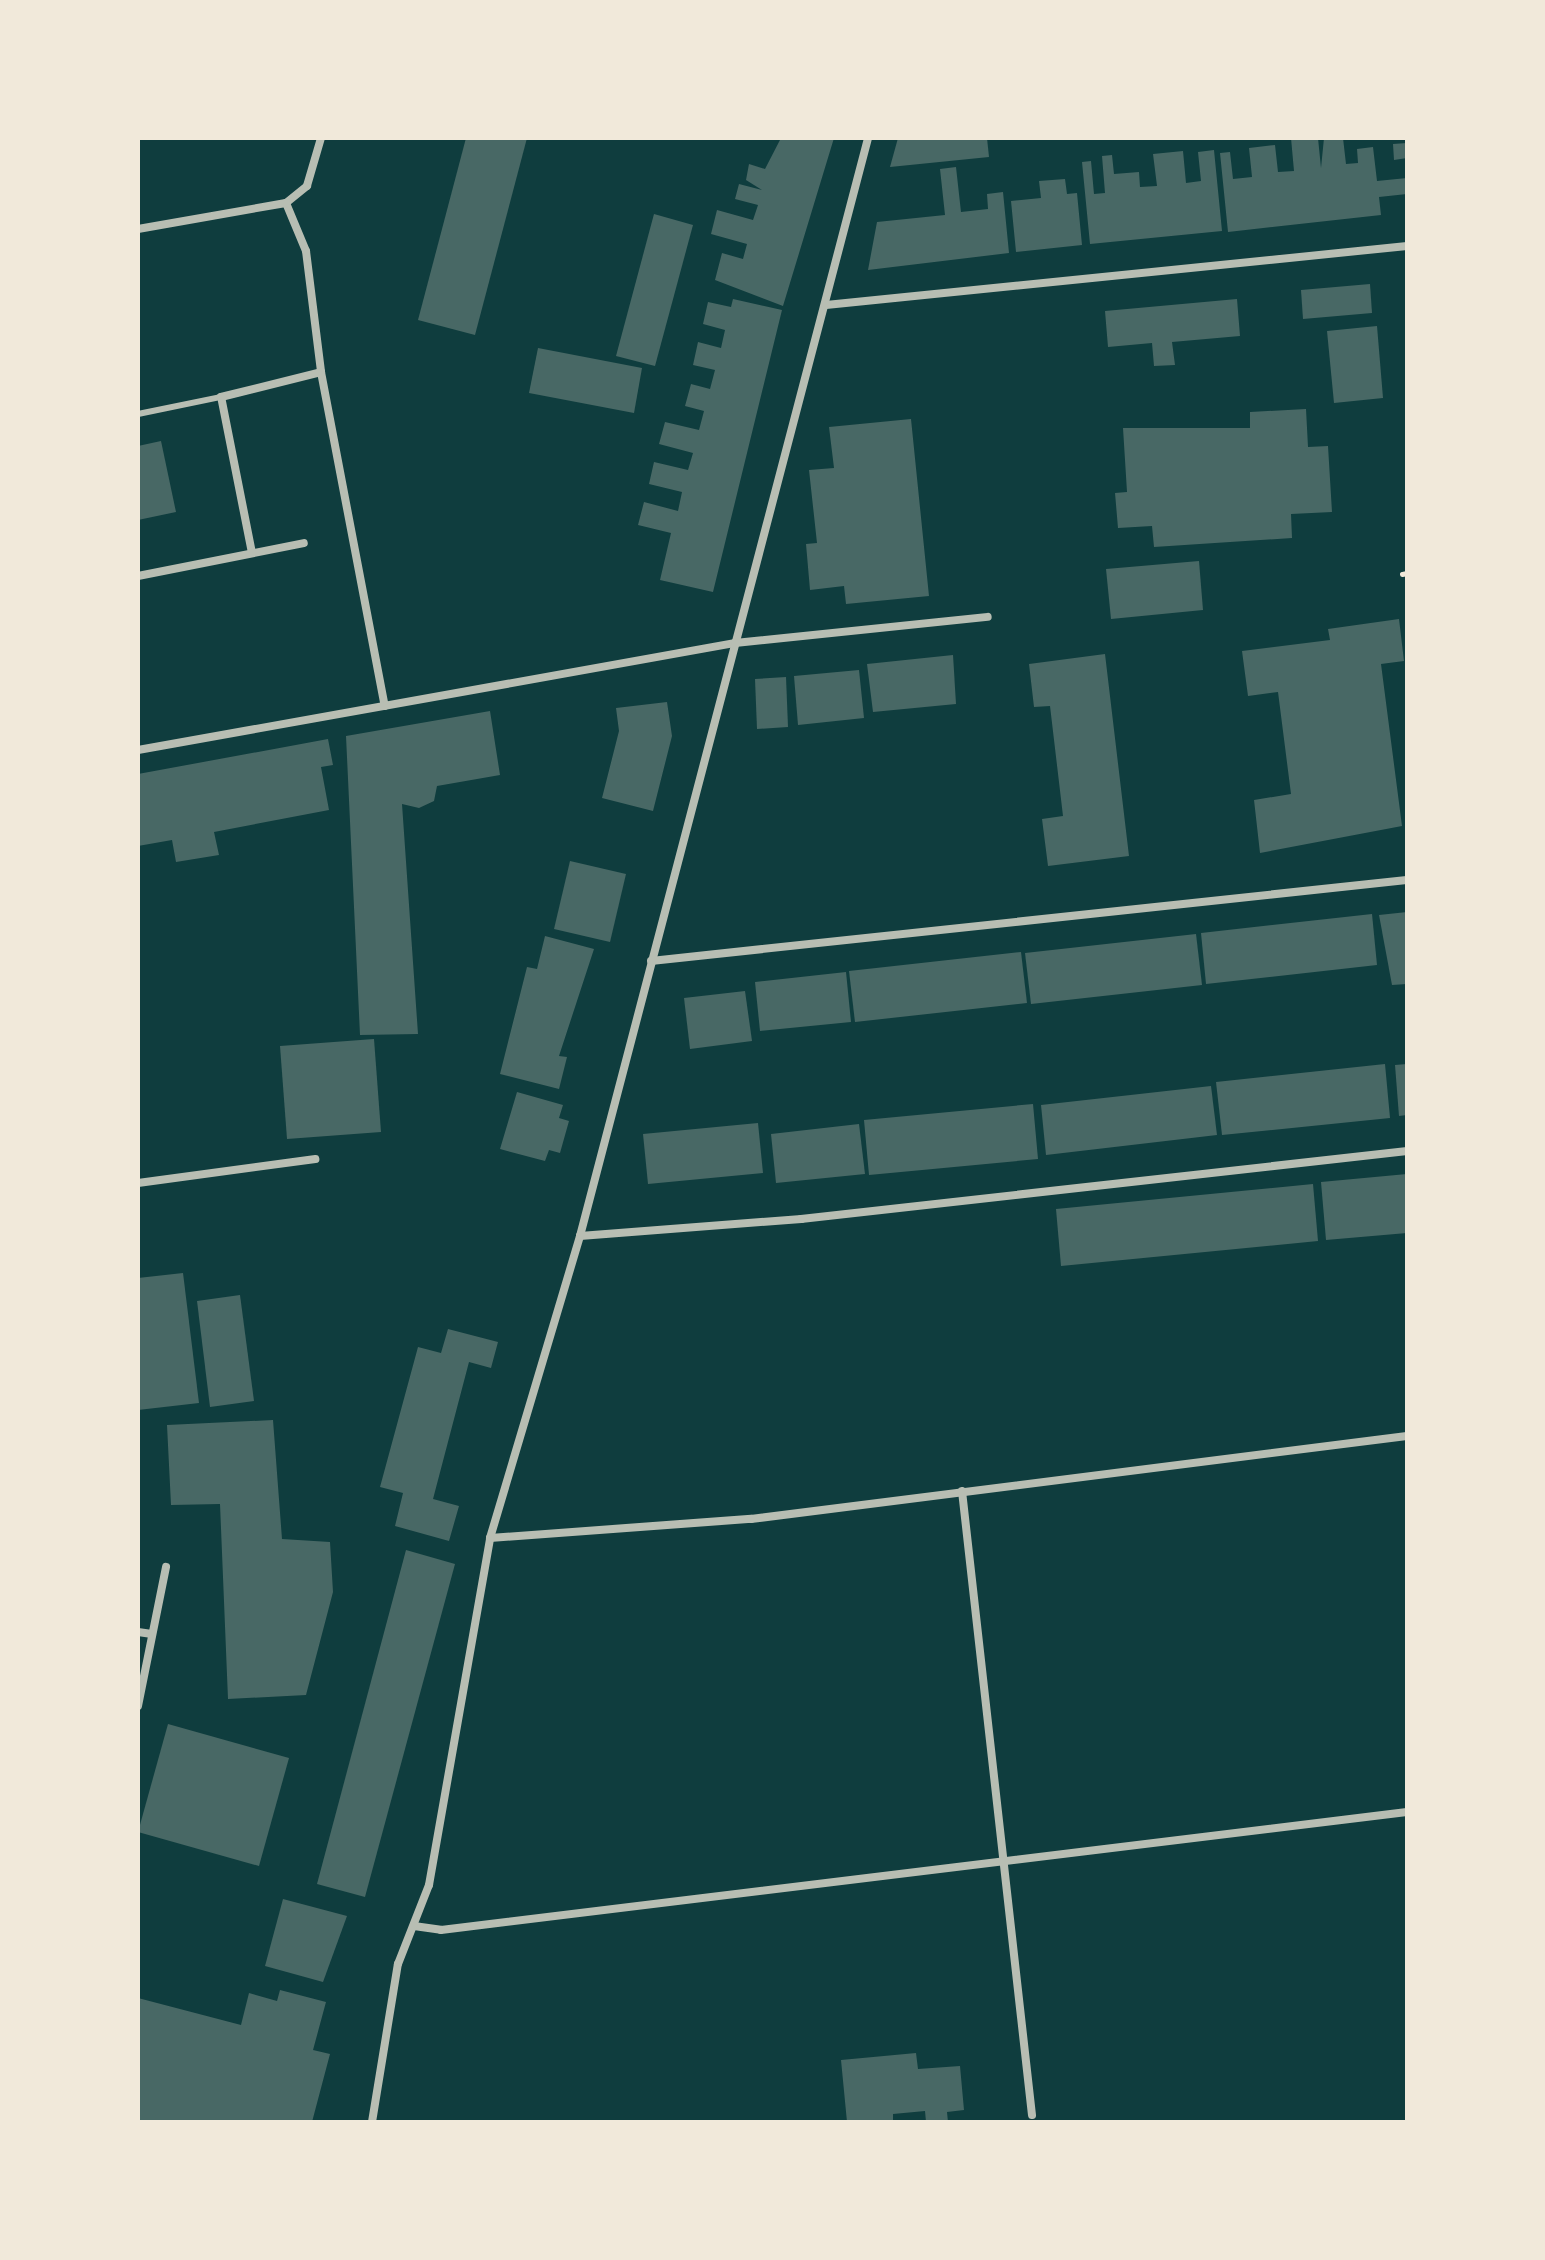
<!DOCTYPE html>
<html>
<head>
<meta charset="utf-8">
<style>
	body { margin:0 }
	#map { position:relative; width:1545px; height:2260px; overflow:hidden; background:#0f3d3e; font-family:"DejaVu Sans",sans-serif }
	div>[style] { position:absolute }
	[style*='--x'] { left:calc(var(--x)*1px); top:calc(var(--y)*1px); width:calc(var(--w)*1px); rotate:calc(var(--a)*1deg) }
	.building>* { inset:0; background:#486865 }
	.path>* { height:5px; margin:-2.5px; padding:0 2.5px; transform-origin:2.5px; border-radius:2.5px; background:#f1e9da }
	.service>* { height:6px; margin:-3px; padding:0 3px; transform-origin:3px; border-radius:3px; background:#b8beb3 }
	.minor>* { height:8px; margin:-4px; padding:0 4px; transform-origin:4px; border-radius:4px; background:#b8beb3 }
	span { translate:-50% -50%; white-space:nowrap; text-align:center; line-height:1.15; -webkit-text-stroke:8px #f1e9da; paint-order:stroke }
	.frame { position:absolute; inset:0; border:140px solid #f1e9da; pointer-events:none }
</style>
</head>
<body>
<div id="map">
	<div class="building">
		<i style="clip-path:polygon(466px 138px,527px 138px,475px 335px,418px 320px)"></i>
		<i style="clip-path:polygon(781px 138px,834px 138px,783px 306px,715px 280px,722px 253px,743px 259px,747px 244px,711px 234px,717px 210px,753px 220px,758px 205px,735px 199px,739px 184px,762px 190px,746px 180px,749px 164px,765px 169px)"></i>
		<i style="clip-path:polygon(898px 138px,987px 138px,989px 157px,890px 167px)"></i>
		<i style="clip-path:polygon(1291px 138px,1318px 138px,1321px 168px,1324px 138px,1343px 138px,1346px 164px,1358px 163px,1357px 149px,1373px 147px,1377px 181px,1407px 178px,1407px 194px,1379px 197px,1381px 215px,1228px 232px,1220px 153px,1230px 152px,1233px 179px,1252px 177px,1249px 148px,1275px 145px,1278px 172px,1294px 171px)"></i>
		<i style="clip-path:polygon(1407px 143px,1407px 158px,1394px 160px,1393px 144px)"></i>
		<i style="clip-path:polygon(1214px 150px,1222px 231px,1090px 244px,1082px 162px,1091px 161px,1094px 194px,1105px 193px,1102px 156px,1112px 155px,1114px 174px,1139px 172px,1140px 187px,1157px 186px,1153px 154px,1183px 151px,1186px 183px,1201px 181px,1198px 152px)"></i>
		<i style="clip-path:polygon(956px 167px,961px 212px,988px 209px,987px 194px,1003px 192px,1009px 253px,868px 270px,877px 222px,945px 215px,940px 169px)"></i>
		<i style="clip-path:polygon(1065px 179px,1067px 194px,1077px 193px,1082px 245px,1016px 252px,1011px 201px,1041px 198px,1039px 181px)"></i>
		<i style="clip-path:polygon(654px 214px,693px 225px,655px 366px,616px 356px)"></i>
		<i style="clip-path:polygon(1370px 284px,1372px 313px,1303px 319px,1301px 290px)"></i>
		<i style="clip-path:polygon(733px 299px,782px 310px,713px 592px,660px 580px,671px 533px,638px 525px,644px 502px,678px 511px,682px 492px,649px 484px,654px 462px,688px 470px,693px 453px,659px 444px,665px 422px,699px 430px,704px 411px,685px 406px,691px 384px,710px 389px,715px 370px,693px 365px,698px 342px,721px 348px,725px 330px,703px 324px,708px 302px,731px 307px)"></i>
		<i style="clip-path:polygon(1237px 299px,1240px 336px,1172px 342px,1175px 365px,1154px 366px,1152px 343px,1108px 347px,1105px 311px)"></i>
		<i style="clip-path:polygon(1377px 326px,1383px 398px,1334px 403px,1327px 331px)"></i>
		<i style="clip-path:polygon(538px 348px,642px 368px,634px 413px,529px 393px)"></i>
		<i style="clip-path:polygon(1306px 409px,1308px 447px,1328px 446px,1332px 512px,1291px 514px,1292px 538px,1154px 547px,1152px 526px,1118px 528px,1115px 493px,1127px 492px,1123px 428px,1250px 428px,1250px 412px)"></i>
		<i style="clip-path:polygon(911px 419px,929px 596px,846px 604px,844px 586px,810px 590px,806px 544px,817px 543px,809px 470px,834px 468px,829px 427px)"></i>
		<i style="clip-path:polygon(161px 441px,176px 512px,138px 520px,138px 446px)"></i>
		<i style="clip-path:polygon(1199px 561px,1203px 610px,1111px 619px,1106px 569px)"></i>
		<i style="clip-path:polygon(1399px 619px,1404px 661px,1381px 664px,1402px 826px,1260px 853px,1254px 800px,1291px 794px,1278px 692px,1248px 696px,1242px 651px,1330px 640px,1328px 629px)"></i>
		<i style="clip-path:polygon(1105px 654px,1129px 856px,1048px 866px,1042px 819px,1063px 816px,1050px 706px,1034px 707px,1029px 664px)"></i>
		<i style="clip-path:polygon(953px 655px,956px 704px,873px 712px,867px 664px)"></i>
		<i style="clip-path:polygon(859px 670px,864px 718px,798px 725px,794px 676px)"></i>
		<i style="clip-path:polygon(786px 677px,788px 727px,757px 729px,755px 679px)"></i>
		<i style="clip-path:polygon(667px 702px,672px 736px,653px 811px,602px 798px,619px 731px,616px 708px)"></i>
		<i style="clip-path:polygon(490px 711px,500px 775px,437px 786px,434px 801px,419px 808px,402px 804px,418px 1034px,360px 1035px,346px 736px)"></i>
		<i style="clip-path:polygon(328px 739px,333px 765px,321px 767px,329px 810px,214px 832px,219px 855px,176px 862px,172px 840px,138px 846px,138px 774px)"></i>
		<i style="clip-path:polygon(570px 861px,626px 874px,610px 942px,554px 929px)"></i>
		<i style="clip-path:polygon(1407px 912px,1407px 984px,1392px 985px,1379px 915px)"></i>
		<i style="clip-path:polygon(1372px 914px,1377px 965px,1206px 984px,1201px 933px)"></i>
		<i style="clip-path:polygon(1196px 934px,1202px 985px,1031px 1004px,1025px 953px)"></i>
		<i style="clip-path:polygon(545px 936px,594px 949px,559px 1056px,567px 1057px,559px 1089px,500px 1074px,527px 967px,537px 969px)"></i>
		<i style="clip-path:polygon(1021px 952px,1027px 1003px,855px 1022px,849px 971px)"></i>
		<i style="clip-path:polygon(846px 972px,851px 1022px,760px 1031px,755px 982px)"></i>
		<i style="clip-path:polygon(745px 991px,752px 1041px,690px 1049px,684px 998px)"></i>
		<i style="clip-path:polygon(374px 1039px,381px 1132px,287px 1139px,280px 1046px)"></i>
		<i style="clip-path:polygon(1385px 1064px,1390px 1118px,1222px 1135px,1216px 1082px)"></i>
		<i style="clip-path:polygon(1407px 1064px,1407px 1115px,1399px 1116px,1395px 1065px)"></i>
		<i style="clip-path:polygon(1211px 1086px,1217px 1135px,1046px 1155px,1041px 1105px)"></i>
		<i style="clip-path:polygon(517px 1092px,563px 1105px,559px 1118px,569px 1121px,560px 1153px,549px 1150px,545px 1161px,500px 1149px)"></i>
		<i style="clip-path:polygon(1033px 1104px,1038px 1159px,869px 1175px,864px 1120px)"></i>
		<i style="clip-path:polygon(758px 1123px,763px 1173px,648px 1184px,643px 1134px)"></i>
		<i style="clip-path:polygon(859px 1124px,865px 1174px,776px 1183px,771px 1134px)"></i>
		<i style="clip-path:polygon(1407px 1174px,1407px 1233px,1326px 1240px,1321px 1182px)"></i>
		<i style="clip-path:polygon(1313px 1184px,1318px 1241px,1061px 1266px,1056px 1209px)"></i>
		<i style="clip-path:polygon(183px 1273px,199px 1403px,138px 1410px,138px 1278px)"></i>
		<i style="clip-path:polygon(240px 1295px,254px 1401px,210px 1407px,197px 1301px)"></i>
		<i style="clip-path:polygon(448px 1329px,498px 1342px,491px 1368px,469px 1362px,433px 1499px,459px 1506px,449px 1541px,395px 1526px,403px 1493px,380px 1487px,418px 1347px,441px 1353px)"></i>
		<i style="clip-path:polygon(273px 1420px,282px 1539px,330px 1542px,333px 1592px,306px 1695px,228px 1699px,220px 1504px,171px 1505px,167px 1425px)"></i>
		<i style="clip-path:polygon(406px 1550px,455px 1564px,365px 1897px,317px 1884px)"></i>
		<i style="clip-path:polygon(168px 1724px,289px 1758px,259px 1866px,138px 1832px)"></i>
		<i style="clip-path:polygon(283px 1899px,347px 1916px,323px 1982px,265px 1966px)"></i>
		<i style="clip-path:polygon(280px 1990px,326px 2002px,313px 2050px,330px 2054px,312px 2122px,138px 2122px,138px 1998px,241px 2025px,249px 1993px,277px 2001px)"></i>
		<i style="clip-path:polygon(916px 2053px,918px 2069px,960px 2066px,964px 2110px,947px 2112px,948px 2122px,926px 2122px,925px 2111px,893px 2114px,893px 2122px,847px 2122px,841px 2060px)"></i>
	</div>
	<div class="path">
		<i style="--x:1402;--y:574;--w:5;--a:-11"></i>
	</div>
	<div class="service">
		<i style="--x:138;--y:414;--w:85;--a:-11.6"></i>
	</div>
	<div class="minor">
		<i style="--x:321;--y:138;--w:50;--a:106.3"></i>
		<i style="--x:307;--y:186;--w:27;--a:141"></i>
		<i style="--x:286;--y:203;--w:52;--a:67.4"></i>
		<i style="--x:306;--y:251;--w:122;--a:82.9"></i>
		<i style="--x:321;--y:372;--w:340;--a:79.2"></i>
		<i style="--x:138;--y:229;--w:150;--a:-10"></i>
		<i style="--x:826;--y:305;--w:584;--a:-5.8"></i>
		<i style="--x:252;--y:553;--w:159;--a:-101.2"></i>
		<i style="--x:221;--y:397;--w:103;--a:-14"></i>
		<i style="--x:138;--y:576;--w:169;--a:-11.2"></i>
		<i style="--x:138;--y:750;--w:607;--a:-10.16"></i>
		<i style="--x:735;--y:643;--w:254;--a:-5.9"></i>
		<i style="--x:651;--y:961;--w:760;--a:-6.12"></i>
		<i style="--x:138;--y:1183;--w:179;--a:-7.7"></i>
		<i style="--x:580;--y:1236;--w:222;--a:-4.4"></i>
		<i style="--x:801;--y:1219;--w:610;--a:-6.4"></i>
		<i style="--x:962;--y:1491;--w:628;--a:83.6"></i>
		<i style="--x:490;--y:1538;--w:262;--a:-4.2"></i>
		<i style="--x:751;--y:1519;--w:661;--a:-7.21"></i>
		<i style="--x:138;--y:1632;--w:14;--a:8"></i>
		<i style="--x:138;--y:1706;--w:142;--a:-78.6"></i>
		<i style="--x:414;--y:1926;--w:27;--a:8"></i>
		<i style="--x:441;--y:1930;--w:973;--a:-6.96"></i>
		<i style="--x:372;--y:2122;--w:160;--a:-80.7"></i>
		<i style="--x:398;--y:1964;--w:85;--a:-68.6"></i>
		<i style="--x:429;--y:1885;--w:352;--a:-80"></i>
		<i style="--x:490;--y:1538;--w:315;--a:-73.4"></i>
		<i style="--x:580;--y:1236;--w:1135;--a:-75.3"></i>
	</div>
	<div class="frame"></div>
</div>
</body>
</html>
